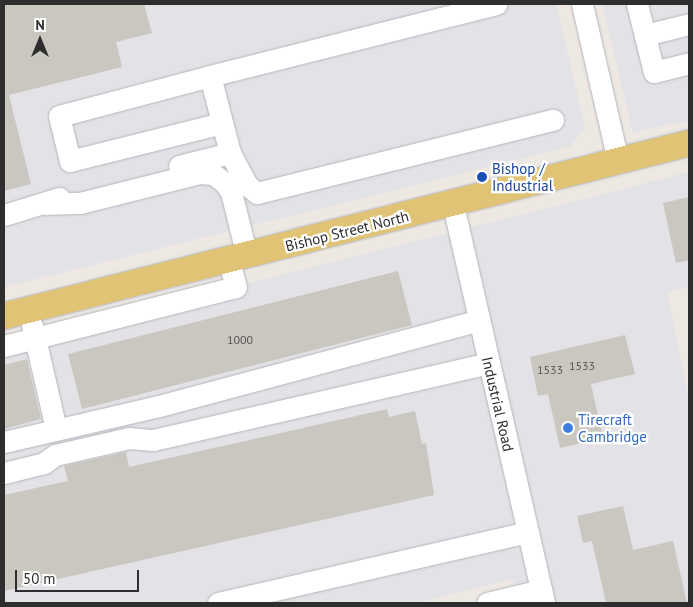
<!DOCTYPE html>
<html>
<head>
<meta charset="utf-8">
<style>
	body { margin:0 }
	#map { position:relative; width:693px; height:607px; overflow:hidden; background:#ede8e2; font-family:"PT Sans",sans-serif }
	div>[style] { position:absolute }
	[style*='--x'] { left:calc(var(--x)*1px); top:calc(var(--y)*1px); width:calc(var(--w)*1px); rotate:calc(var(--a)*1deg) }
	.industrial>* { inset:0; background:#e3e2e7 }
	.building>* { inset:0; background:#cac6c0 }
	.roads { filter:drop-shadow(0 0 1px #b3b5bc) drop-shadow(0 0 1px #b3b5bc) }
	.minor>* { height:21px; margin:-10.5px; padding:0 10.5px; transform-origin:10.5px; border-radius:10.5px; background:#fff }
	.major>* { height:26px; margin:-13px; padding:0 13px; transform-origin:13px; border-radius:13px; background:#e0c374 }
	.dots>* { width:14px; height:14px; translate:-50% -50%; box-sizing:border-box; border:2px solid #fff; border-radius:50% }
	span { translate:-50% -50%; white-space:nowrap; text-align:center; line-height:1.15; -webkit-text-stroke:4.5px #fff; paint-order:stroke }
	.number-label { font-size:12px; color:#555452 }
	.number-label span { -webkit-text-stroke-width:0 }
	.transit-label { font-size:15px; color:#164399 }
	.left { translate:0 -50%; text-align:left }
	.street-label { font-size:15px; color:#2e2e2e }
	.shop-label { font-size:15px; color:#366cbe }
	.frame { position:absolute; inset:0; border:5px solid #2e2e2e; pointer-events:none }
	.north { position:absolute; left:15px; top:15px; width:50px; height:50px; -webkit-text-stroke:4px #fff; paint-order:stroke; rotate:0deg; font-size:14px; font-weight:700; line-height:20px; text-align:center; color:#2e2e2e }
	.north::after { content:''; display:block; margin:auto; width:18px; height:22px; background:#2e2e2e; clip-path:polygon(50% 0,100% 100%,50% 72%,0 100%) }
	.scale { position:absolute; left:15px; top:570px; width:124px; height:22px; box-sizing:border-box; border:2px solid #2e2e2e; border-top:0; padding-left:6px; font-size:15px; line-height:18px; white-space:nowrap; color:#2e2e2e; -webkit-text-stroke:4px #fff; paint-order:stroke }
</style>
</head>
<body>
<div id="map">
	<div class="industrial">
		<i style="clip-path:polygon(4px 4px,556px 4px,585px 127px,571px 146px,4px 287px)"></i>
		<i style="clip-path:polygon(602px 4px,689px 4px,689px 120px,633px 133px)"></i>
		<i style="clip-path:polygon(689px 172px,689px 287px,667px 292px,689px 399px,689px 603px,519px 603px,513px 579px,416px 603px,4px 603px,4px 345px)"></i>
	</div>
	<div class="building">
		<i style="clip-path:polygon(4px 4px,144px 4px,152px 33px,116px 42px,122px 67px,9px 95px,31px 184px,4px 191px)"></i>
		<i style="clip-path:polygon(689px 197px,689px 260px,676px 263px,663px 203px)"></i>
		<i style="clip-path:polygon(398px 271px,412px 325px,82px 409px,68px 354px)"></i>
		<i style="clip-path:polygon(625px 335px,635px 374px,591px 384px,603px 438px,560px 448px,548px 394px,538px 396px,530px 357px)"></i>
		<i style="clip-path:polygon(27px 359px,41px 419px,4px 429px,4px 365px)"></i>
		<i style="clip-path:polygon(387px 409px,389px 417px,415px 411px,422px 444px,426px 443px,434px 495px,4px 591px,4px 495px,68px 481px,64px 466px,126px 452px,129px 467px)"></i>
		<i style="clip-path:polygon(623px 506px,633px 550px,673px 541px,687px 603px,606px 603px,592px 541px,583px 543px,577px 516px)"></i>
	</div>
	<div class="roads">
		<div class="minor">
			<i style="--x:582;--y:4;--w:161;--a:77.1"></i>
			<i style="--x:637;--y:4;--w:70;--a:76"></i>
			<i style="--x:654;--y:72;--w:36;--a:-14"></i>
			<i style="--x:645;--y:35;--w:45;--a:-14"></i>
			<i style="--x:210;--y:76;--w:295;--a:-14.1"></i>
			<i style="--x:222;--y:123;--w:157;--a:166"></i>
			<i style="--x:70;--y:161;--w:46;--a:-103.7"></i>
			<i style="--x:59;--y:116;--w:156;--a:-14.8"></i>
			<i style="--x:210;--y:76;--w:80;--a:75.4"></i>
			<i style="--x:230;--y:153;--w:36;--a:62"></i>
			<i style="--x:247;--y:185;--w:13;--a:39"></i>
			<i style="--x:257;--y:193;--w:305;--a:-13.9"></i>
			<i style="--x:179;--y:166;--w:53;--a:-14.3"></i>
			<i style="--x:46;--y:204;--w:34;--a:-2"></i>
			<i style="--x:80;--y:203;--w:123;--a:-14.1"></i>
			<i style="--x:199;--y:173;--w:14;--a:4"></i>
			<i style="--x:213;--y:174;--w:14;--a:36"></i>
			<i style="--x:224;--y:182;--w:12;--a:55"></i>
			<i style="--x:231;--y:192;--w:66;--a:76"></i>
			<i style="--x:453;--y:205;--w:408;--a:77.1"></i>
			<i style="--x:4;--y:215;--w:58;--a:-17.2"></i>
			<i style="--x:32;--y:325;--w:107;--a:77"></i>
			<i style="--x:4;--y:346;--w:239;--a:-14.3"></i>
			<i style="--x:236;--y:287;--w:28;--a:-105"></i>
			<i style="--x:4;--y:442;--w:159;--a:-13.1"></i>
			<i style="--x:159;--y:406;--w:331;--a:-15"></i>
			<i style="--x:4;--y:473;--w:41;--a:-14"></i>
			<i style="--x:44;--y:463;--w:14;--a:-36"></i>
			<i style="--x:55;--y:455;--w:76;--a:-12.9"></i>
			<i style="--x:129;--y:438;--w:24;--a:5"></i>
			<i style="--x:153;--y:440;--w:345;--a:-12.9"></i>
			<i style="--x:218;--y:603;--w:318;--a:-12.9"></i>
			<i style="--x:487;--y:603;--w:56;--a:-13.5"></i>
		</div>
		<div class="major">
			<i style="--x:4;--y:316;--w:707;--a:-14.17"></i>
		</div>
	</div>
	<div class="dots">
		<i style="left:482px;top:177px;background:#1a4fb4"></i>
		<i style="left:568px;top:428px;background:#3f7fe0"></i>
	</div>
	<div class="number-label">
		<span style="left:240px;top:340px">1000</span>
		<span style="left:582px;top:366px">1533</span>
		<span style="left:550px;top:370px">1533</span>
	</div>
	<div class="transit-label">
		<span class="left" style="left:492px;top:177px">Bishop /<br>Industrial</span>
	</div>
	<div class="street-label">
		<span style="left:347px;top:231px;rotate:-14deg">Bishop Street North</span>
		<span style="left:498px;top:404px;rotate:77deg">Industrial Road</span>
	</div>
	<div class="shop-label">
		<span class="left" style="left:578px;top:428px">Tirecraft<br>Cambridge</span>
	</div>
	<div class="frame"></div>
	<div class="north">N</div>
	<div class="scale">50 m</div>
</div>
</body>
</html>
